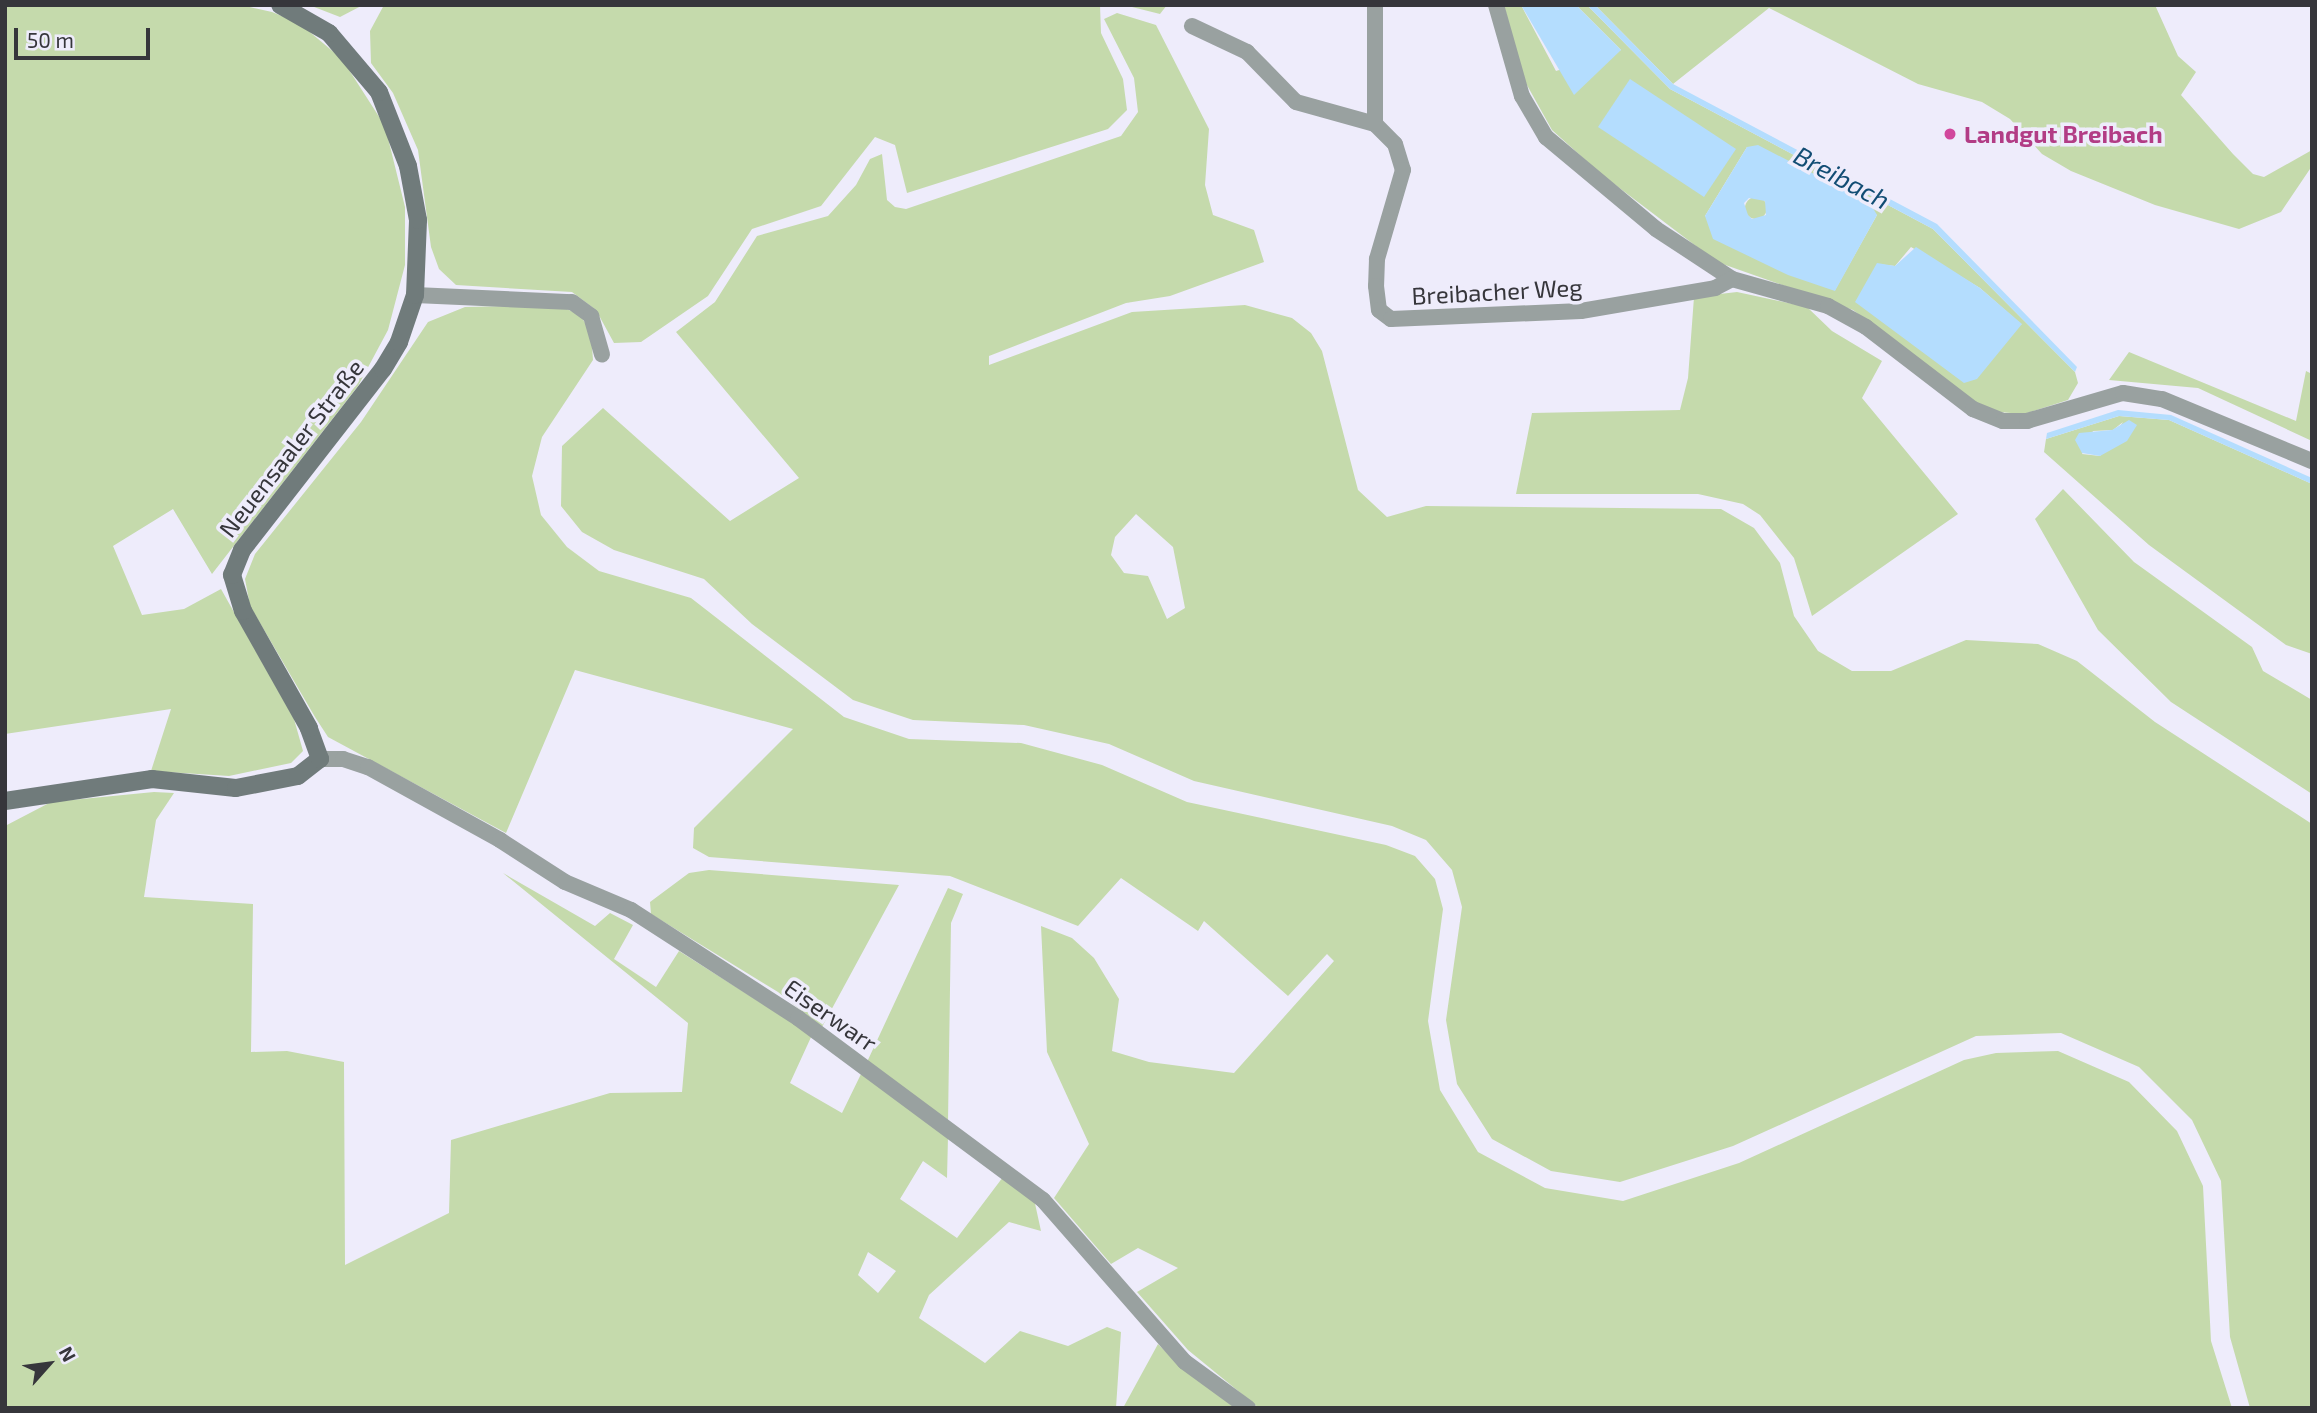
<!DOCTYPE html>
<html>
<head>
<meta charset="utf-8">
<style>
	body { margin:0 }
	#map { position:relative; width:2317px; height:1413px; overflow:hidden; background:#eeecfb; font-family:"Exo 2",sans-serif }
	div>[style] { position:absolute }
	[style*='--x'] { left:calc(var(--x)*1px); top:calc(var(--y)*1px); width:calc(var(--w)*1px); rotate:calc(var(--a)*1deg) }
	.green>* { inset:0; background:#c5daac }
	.round { border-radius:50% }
	.water>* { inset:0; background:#b4ddfe }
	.street>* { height:16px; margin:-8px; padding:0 8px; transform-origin:8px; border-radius:8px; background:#99a1a0 }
	.secondary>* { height:18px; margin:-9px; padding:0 9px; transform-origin:9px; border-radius:9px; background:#707b7b }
	.dots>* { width:19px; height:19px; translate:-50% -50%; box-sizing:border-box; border:4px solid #eeecfb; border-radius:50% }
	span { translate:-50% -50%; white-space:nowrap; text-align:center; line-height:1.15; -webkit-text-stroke:7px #eeecfb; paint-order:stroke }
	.hotel-label { font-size:24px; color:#b23c85; font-weight:700 }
	.left { translate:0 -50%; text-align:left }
	.street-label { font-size:24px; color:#36363b }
	.water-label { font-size:26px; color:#124d74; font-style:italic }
	.frame { position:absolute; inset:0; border:7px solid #36363b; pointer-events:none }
	.north { position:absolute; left:14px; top:1329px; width:70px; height:70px; -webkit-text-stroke:5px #eeecfb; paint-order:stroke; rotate:62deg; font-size:19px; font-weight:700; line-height:28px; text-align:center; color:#36363b }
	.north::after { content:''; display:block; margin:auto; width:24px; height:32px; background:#36363b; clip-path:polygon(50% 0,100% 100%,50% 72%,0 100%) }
	.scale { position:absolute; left:14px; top:28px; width:136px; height:32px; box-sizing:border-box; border:4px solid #36363b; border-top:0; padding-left:9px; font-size:21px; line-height:24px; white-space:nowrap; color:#36363b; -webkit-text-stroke:5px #eeecfb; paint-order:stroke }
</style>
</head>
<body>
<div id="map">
	<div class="green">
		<i style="clip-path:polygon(5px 5px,241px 5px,272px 12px,299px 23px,342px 59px,385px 126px,405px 207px,405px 265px,388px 330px,358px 386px,212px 574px,173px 509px,113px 546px,142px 615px,184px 609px,221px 589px,294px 719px,303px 751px,291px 763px,229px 776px,151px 771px,171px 709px,5px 734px)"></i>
		<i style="clip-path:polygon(309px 5px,363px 5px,340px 17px)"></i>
		<i style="clip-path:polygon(384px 5px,1100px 5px,1101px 33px,1123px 79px,1127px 110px,1108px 129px,907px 193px,895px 145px,875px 137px,821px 206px,752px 229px,708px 296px,641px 342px,614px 343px,596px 310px,572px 292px,456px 285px,439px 269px,431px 247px,418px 150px,393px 93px,371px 63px,370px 31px)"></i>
		<i style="clip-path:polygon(1124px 5px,1167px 5px,1160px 14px)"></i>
		<i style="clip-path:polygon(evenodd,1504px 5px,1521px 5px,1556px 71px,1621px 50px,1576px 5px,1587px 5px,1670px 89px,1933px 229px,2075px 372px,2078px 383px,2068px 400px,2024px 414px,1998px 412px,1974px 401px,1853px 310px,1717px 262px,1601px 174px,1552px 130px,1523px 78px,1504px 5px,1747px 147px,1877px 215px,1835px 290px,1705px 216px,1747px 147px,1504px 5px,1911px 247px,1980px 288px,2022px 325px,1877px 264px,1895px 266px,1911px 247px)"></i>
		<i style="clip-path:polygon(1595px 5px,2155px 5px,2178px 56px,2196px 72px,2181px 95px,2233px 154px,2253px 174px,2264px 177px,2312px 150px,2312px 166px,2281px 212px,2239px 229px,2155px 205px,2071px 171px,2042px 154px,2010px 119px,1982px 102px,1918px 84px,1769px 8px,1673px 84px)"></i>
		<i style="clip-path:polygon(evenodd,1117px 13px,1156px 25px,1209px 129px,1205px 185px,1213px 215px,1254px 230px,1264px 262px,1170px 296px,1126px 303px,989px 356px,989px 365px,1132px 312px,1245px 305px,1292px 318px,1311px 333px,1322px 351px,1358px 490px,1387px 517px,1426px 506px,1721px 509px,1754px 528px,1780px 563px,1794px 616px,1818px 651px,1852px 671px,1891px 671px,1966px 640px,2038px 644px,2077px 661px,2155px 722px,2312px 824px,2312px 1408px,2250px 1408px,2230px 1337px,2221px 1181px,2192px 1120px,2139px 1067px,2061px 1033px,1976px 1036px,1733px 1146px,1620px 1182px,1551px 1171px,1492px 1139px,1457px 1084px,1446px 1020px,1462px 907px,1452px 870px,1426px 840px,1392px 826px,1194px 781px,1109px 744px,1024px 725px,913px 720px,853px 700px,752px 624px,704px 579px,614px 550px,582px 532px,561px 506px,562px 446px,603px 408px,730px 521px,799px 478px,676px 332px,715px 302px,757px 236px,828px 216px,856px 185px,870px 159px,882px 154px,887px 200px,895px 207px,906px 209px,1121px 136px,1138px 112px,1134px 78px,1104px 19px,1117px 13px,1136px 514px,1173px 547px,1185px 608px,1167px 619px,1148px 576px,1124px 573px,1111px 555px,1115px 537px,1136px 514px)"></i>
		<i class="round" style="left:1745px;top:197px;width:22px;height:22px"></i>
		<i style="clip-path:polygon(1737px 292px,1807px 307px,1832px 331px,1882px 361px,1862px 398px,1958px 514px,1812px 616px,1794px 558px,1760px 515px,1743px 504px,1698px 494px,1516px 494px,1532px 413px,1680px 410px,1688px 378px,1694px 297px)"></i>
		<i style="clip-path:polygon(558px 305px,580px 315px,591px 332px,593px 360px,542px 437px,532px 476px,541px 515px,567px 547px,599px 571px,691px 598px,844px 717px,909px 739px,1021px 743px,1102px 765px,1187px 802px,1386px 845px,1415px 856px,1435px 879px,1443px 909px,1428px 1021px,1440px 1090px,1478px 1152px,1545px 1188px,1623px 1201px,1739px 1163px,1964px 1060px,1996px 1053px,2058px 1051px,2129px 1082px,2177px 1131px,2203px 1186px,2211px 1341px,2232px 1408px,1259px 1408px,1188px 1350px,1137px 1292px,1178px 1268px,1138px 1248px,1111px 1264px,1054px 1198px,1089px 1144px,1047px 1052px,1041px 926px,1072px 938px,1094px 958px,1119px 999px,1112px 1051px,1149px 1062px,1234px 1073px,1334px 961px,1327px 954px,1288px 996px,1204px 921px,1198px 931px,1121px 878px,1078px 926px,950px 876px,709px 857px,693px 848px,694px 828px,793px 729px,575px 670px,506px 833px,328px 737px,315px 717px,250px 606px,245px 579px,255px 554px,361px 422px,428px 322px,465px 307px)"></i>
		<i style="clip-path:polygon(2129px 352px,2296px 421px,2306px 371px,2312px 374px,2312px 441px,2198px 388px,2109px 380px)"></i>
		<i style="clip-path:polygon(evenodd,2119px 416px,2169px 420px,2312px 484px,2312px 654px,2286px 645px,2149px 545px,2044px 452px,2046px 439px,2119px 416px,2123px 422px,2100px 456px,2082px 454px,2093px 431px,2113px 430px,2123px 422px)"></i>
		<i style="clip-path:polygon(2063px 489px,2134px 562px,2252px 647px,2263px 671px,2312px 700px,2312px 794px,2171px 702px,2098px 630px,2035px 519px)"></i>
		<i style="clip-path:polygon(evenodd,154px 792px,174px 793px,156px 820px,144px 897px,253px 904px,251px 1052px,287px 1051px,344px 1062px,345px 1265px,449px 1213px,451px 1140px,610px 1093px,682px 1092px,688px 1023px,503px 873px,595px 926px,610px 913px,633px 925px,614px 959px,656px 987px,679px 951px,812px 1035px,790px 1083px,842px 1113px,862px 1072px,948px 1137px,947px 1178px,923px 1161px,900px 1199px,957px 1238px,1003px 1177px,1034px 1199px,1041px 1231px,1009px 1222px,929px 1295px,919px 1318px,985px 1363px,1020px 1331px,1068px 1346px,1107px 1327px,1121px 1332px,1116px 1408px,5px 1408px,5px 826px,51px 802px,154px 792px,868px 1252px,896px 1271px,878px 1293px,858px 1275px,868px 1252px)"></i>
		<i style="clip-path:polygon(709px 870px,899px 885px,822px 1027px,778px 992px,651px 914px,650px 902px,689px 873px)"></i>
		<i style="clip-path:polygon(948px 888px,963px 894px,951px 923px,948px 1122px,867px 1062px)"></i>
		<i style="clip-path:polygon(1158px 1344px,1181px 1367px,1235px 1408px,1123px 1408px)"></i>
	</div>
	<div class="water">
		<i style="clip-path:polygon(1521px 5px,1576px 5px,1621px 50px,1574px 95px)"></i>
		<i style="clip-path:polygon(1587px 5px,1595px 5px,1673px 84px,1937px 224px,2077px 367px,2075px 372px,1933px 229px,1670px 89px)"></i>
		<i style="clip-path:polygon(1630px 79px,1736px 149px,1704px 197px,1598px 127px)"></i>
		<i style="clip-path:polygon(evenodd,1758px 145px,1870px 203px,1877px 215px,1835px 291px,1788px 275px,1713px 239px,1705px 216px,1747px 147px,1758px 145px,1749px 198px,1765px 201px,1766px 215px,1752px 219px,1748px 215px,1744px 203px,1749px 198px)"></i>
		<i style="clip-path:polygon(1916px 247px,1980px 288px,2022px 324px,1977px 379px,1964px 383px,1855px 302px,1877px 263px,1895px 266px)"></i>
		<i style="clip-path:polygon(2118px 410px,2171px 415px,2312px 478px,2312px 484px,2169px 420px,2119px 416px,2046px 439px,2047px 433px)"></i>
		<i style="clip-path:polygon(2129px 420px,2137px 425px,2127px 441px,2100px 456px,2082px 453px,2075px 440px,2079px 433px,2112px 430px)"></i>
	</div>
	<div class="street">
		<i style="--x:1496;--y:5;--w:95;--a:74.1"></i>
		<i style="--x:1522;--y:96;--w:48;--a:59.7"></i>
		<i style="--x:1546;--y:137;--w:143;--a:39.9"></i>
		<i style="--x:1656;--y:229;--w:91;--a:33.3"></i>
		<i style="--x:1732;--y:279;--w:100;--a:15.7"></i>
		<i style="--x:1828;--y:306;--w:43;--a:28.9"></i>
		<i style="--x:1866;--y:327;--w:135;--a:37.5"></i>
		<i style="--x:1973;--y:409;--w:32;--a:22"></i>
		<i style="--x:2003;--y:421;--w:24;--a:0"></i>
		<i style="--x:2027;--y:421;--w:100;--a:-16.3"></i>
		<i style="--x:2123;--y:393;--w:39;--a:9"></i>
		<i style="--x:2162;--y:399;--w:162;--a:22.5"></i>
		<i style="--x:1192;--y:26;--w:61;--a:25.3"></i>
		<i style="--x:1247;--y:52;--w:70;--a:45.6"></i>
		<i style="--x:1296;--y:102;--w:82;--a:15.6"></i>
		<i style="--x:1375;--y:124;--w:28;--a:45"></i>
		<i style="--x:1395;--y:144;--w:27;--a:73"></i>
		<i style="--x:1403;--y:170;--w:93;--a:106.3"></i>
		<i style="--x:1377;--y:259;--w:27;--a:92"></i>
		<i style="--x:1376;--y:286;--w:24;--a:83"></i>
		<i style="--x:1379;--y:310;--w:15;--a:37"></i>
		<i style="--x:1391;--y:319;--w:190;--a:-2.4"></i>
		<i style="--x:1581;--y:311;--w:136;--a:-9.7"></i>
		<i style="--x:1715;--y:288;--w:19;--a:-28"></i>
		<i style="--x:1375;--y:124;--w:119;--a:-90"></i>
		<i style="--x:415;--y:295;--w:157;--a:2.6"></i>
		<i style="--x:572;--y:302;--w:24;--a:36"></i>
		<i style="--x:591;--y:316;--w:40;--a:74"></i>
		<i style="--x:320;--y:759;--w:23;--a:0"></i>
		<i style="--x:343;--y:759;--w:26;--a:18"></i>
		<i style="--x:368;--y:767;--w:151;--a:28.9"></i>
		<i style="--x:500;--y:840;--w:77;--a:32.9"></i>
		<i style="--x:565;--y:882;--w:72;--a:23"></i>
		<i style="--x:631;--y:910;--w:199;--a:32.9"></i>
		<i style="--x:798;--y:1018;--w:305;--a:36.6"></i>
		<i style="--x:1043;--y:1200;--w:215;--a:48.8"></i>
		<i style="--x:1185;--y:1362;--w:78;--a:36.1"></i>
	</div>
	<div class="secondary">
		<i style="--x:5;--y:801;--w:149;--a:-8.5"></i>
		<i style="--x:152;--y:779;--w:84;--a:6.1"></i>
		<i style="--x:236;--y:788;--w:63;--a:-11"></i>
		<i style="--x:298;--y:776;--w:28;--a:-38"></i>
		<i style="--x:320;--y:759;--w:33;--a:-110"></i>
		<i style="--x:309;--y:728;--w:134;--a:-119.4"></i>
		<i style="--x:243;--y:611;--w:38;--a:-107"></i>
		<i style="--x:232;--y:575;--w:27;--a:-68"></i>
		<i style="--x:242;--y:550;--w:229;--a:-52.1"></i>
		<i style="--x:383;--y:369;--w:31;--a:-59"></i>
		<i style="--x:399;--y:342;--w:50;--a:-71.2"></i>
		<i style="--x:415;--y:295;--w:75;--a:-87.7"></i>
		<i style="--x:418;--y:220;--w:55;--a:-100.5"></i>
		<i style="--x:408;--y:166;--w:79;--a:-111.4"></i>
		<i style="--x:379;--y:92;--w:77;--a:-130.3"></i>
		<i style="--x:329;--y:33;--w:56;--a:-150.3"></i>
	</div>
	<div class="dots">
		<i style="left:1950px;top:134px;background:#d1479c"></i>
	</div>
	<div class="hotel-label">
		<span class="left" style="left:1964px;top:134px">Landgut Breibach</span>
	</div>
	<div class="street-label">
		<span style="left:1497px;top:291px;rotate:-3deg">Breibacher Weg</span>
		<span style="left:291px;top:448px;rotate:-52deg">Neuensaaler Straße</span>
		<span style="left:831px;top:1015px;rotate:35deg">Eiserwarr</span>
	</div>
	<div class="water-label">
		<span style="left:1842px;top:177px;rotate:28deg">Breibach</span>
	</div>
	<div class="frame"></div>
	<div class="north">N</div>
	<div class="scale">50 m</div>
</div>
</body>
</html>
